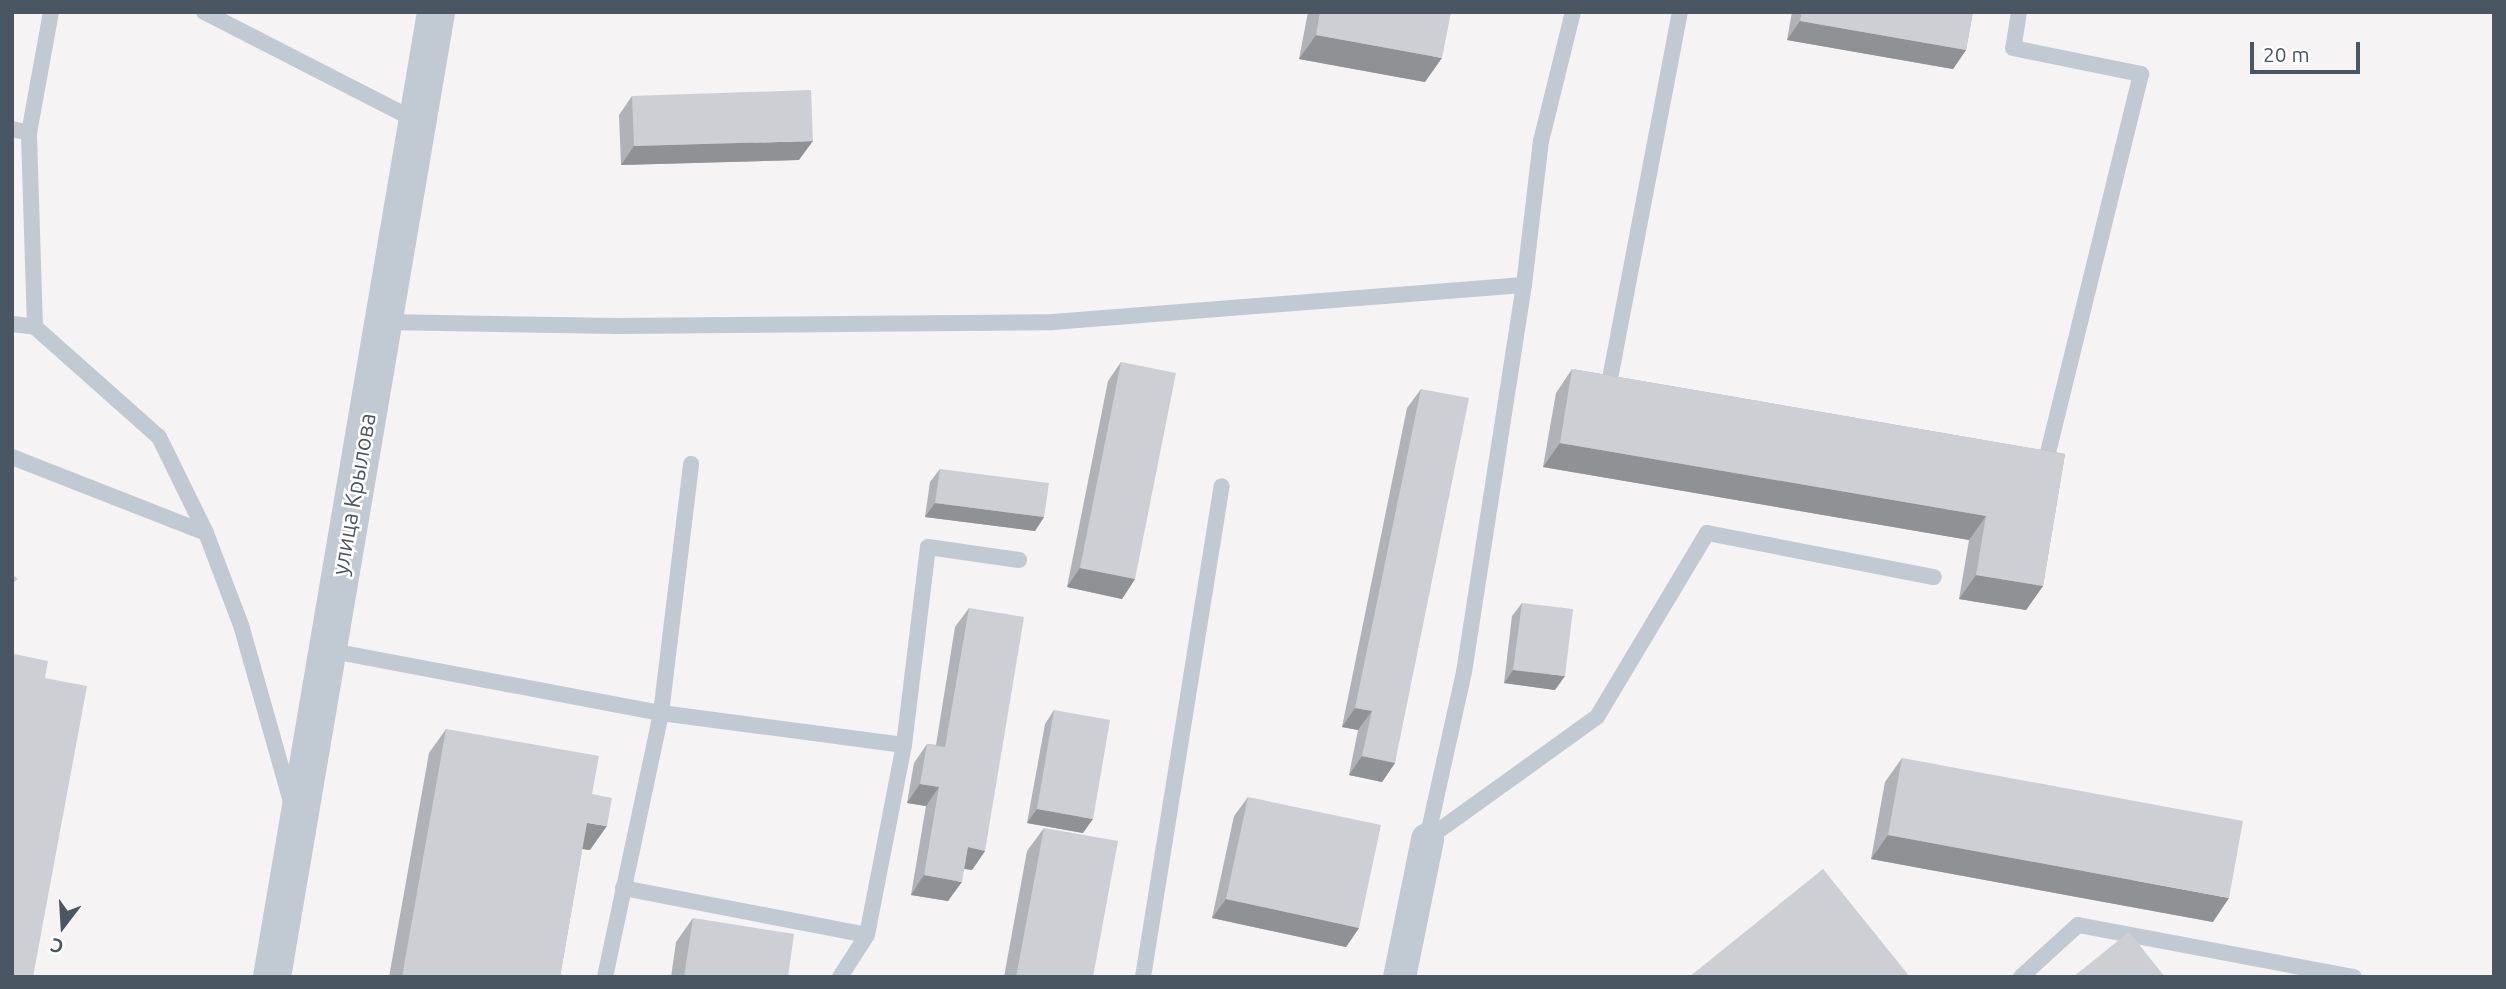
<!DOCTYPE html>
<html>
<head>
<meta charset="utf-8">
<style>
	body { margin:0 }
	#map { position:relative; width:2506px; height:989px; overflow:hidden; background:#f5f3f3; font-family:Ubuntu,sans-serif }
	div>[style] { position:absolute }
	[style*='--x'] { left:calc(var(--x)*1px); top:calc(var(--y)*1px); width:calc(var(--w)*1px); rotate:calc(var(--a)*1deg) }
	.service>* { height:16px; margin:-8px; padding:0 8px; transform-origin:8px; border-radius:8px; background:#c1cad2 }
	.minor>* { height:33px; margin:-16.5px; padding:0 16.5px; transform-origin:16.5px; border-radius:16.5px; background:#c1cad2 }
	.tertiary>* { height:38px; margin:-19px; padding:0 19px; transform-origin:19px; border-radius:19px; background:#c1cad2 }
	.wall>* { inset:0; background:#b0b2b7 }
	.shaded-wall>* { inset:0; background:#909195 }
	.building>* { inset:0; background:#cdcfd5 }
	span { translate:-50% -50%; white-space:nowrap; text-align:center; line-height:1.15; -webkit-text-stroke:5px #fff; paint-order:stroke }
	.street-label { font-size:23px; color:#4a5661 }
	.frame { position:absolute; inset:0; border:14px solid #4a5661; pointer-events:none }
	.north { position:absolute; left:28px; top:891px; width:70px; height:70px; -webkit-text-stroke:5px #fff; paint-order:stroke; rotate:197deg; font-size:19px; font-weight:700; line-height:28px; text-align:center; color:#4a5661 }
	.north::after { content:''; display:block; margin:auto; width:24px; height:32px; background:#4a5661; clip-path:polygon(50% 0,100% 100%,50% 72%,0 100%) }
	.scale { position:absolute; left:2250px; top:42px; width:110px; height:32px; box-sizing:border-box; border:4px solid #4a5661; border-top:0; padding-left:9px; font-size:21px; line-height:24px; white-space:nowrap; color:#4a5661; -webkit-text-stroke:5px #fff; paint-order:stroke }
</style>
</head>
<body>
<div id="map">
	<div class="service">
		<i style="--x:204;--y:12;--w:239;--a:27.1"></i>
		<i style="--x:2019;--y:12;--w:36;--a:99"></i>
		<i style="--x:2013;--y:48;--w:131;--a:11.5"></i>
		<i style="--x:2141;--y:74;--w:404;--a:103.8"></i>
		<i style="--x:2045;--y:466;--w:6;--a:-171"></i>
		<i style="--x:12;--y:129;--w:17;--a:13"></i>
		<i style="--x:384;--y:322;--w:233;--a:1"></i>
		<i style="--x:617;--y:326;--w:436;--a:-0.5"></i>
		<i style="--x:1053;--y:322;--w:472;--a:-4.5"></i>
		<i style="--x:12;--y:324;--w:23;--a:7"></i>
		<i style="--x:35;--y:327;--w:166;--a:41.6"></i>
		<i style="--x:159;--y:437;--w:107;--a:63.9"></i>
		<i style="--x:206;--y:533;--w:98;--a:69.2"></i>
		<i style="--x:241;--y:625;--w:184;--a:74.2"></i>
		<i style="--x:35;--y:327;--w:194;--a:-91.8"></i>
		<i style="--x:29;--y:133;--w:123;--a:-79.7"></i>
		<i style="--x:1613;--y:390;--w:5;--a:-169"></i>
		<i style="--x:1608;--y:389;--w:384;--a:-79.2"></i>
		<i style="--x:12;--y:457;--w:208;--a:21.4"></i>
		<i style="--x:327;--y:650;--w:340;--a:10.7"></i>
		<i style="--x:661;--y:713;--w:245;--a:7.5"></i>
		<i style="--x:1427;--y:839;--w:171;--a:-77.5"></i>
		<i style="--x:1464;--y:672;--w:392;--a:-81.2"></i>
		<i style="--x:1524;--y:285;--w:145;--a:-83.3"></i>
		<i style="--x:1541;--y:141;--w:133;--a:-76.1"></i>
		<i style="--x:1427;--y:839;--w:209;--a:-35.7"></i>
		<i style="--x:1597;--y:717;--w:214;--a:-59.1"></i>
		<i style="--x:1707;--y:533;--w:231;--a:11"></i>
		<i style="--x:623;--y:888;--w:248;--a:10.9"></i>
		<i style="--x:605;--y:977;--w:270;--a:-78"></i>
		<i style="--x:661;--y:713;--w:251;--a:-83.1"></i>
		<i style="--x:840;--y:977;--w:50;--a:-57.3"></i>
		<i style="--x:867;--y:935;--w:194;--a:-79"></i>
		<i style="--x:904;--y:745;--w:199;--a:-83.1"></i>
		<i style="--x:928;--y:547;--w:92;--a:8.1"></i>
		<i style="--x:1143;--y:977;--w:497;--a:-80.9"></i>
		<i style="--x:2021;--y:977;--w:77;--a:-42.4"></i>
		<i style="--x:2078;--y:925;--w:281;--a:10.7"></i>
	</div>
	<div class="minor">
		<i style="--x:1399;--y:977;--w:141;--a:-78.5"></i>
	</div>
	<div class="tertiary">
		<i style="--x:272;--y:977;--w:979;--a:-80.35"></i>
	</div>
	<div class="wall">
		<i style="clip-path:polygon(1308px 12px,1451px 12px,1425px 82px,1299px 59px)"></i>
		<i style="clip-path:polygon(1792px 12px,1973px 12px,1966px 50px,1953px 69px,1787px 40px)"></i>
		<i style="clip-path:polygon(632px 96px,799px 160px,621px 165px,619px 115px)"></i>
		<i style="clip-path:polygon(1121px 362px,1135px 579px,1122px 599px,1067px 587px,1108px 381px)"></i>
		<i style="clip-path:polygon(1572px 369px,2065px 454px,2043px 586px,2026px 610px,1959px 599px,1969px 540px,1543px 467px,1556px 393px)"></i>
		<i style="clip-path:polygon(1421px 389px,1395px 763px,1382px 782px,1349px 775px,1358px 730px,1342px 727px,1407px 408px)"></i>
		<i style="clip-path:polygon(940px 469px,1044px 517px,1035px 531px,925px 517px,930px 482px)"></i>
		<i style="clip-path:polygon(1522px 603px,1555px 690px,1504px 683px,1512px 616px)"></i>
		<i style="clip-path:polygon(969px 608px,985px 851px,972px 870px,964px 869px,948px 901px,911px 895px,926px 806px,907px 803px,914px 763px,927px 744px,936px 745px,955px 627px)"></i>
		<i style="clip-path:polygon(1054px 710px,1083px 833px,1027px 823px,1045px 724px)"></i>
		<i style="clip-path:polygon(446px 729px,592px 794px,590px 850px,582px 849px,560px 977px,389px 977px,429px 753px)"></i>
		<i style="clip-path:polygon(1902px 758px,2213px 922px,1871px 859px,1885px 782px)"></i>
		<i style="clip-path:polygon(1248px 797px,1359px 928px,1346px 947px,1212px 918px,1234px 816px)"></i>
		<i style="clip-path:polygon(1044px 828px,1093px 977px,1004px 977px,1027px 851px)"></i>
		<i style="clip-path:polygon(693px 918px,788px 977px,671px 977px,676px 942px)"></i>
	</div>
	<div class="shaded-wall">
		<i style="clip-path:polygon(1800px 21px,1966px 50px,1953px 69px,1787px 40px)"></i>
		<i style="clip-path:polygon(1316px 35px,1442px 58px,1425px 82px,1299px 59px)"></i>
		<i style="clip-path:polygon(813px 141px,799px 160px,621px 165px,634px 146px)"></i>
		<i style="clip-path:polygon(1560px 443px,1986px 516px,1969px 540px,1543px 467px)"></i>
		<i style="clip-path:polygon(935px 503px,1044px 517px,1035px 531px,925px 517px)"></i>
		<i style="clip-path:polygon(1080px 568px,1135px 579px,1122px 599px,1067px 587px)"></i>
		<i style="clip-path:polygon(1976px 575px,2043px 586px,2026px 610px,1959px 599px)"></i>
		<i style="clip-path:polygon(1513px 670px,1565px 676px,1555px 690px,1504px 683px)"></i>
		<i style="clip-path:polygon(1355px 708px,1372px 711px,1358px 730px,1342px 727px)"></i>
		<i style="clip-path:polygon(1362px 756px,1395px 763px,1382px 782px,1349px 775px)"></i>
		<i style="clip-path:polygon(920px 784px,939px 787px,926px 806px,907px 803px)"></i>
		<i style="clip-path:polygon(1037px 809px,1093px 819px,1083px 833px,1027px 823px)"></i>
		<i style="clip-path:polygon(587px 823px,607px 826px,590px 850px,570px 847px)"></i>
		<i style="clip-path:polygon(1888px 835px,2229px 898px,2213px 922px,1871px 859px)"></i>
		<i style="clip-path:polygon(968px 847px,985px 851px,972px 870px,954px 867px)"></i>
		<i style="clip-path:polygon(924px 875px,962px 882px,948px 901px,911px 895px)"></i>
		<i style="clip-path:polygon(1226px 899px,1359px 928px,1346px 947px,1212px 918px)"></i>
	</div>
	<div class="building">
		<i style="clip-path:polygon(1320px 12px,1451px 12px,1442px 58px,1316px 35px)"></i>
		<i style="clip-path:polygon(1802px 12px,1973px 12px,1966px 50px,1800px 21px)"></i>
		<i style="clip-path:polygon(811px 90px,813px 141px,634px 146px,632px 96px)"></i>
		<i style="clip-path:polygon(1121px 362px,1176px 373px,1135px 579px,1080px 568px)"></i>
		<i style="clip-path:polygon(1572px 369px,2065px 454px,2043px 586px,1976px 575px,1986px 516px,1560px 443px)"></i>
		<i style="clip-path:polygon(1421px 389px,1469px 398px,1395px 763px,1362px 756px,1372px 711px,1355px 708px)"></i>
		<i style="clip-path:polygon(940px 469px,1049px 483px,1044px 517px,935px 503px)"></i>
		<i style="clip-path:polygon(12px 574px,18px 579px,12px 584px)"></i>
		<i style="clip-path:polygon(1522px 603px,1573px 609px,1565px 676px,1513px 670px)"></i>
		<i style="clip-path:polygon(969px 608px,1024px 617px,985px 851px,968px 847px,962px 882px,924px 875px,939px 787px,920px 784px,927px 744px,945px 747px)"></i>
		<i style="clip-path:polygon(14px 654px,48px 661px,45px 678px,87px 686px,33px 977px,12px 977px,12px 662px)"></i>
		<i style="clip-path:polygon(1054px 710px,1110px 720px,1093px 819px,1037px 809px)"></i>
		<i style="clip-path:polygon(446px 729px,599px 756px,592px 794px,612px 798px,607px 826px,587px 823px,560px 977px,402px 977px)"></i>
		<i style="clip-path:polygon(1902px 758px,2243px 821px,2229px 898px,1888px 835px)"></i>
		<i style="clip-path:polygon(1248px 797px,1381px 825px,1359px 928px,1226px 899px)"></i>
		<i style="clip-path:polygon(1044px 828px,1118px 841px,1093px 977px,1016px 977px)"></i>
		<i style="clip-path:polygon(1823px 869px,1910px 977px,1689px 977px)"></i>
		<i style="clip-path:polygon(693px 918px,794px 934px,788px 977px,684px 977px)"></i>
		<i style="clip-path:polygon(2129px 932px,2165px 977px,2073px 977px)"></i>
	</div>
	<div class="street-label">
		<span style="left:354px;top:494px;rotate:-80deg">улица Крылова</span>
	</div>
	<div class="frame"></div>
	<div class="north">С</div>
	<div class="scale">20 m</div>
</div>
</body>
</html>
